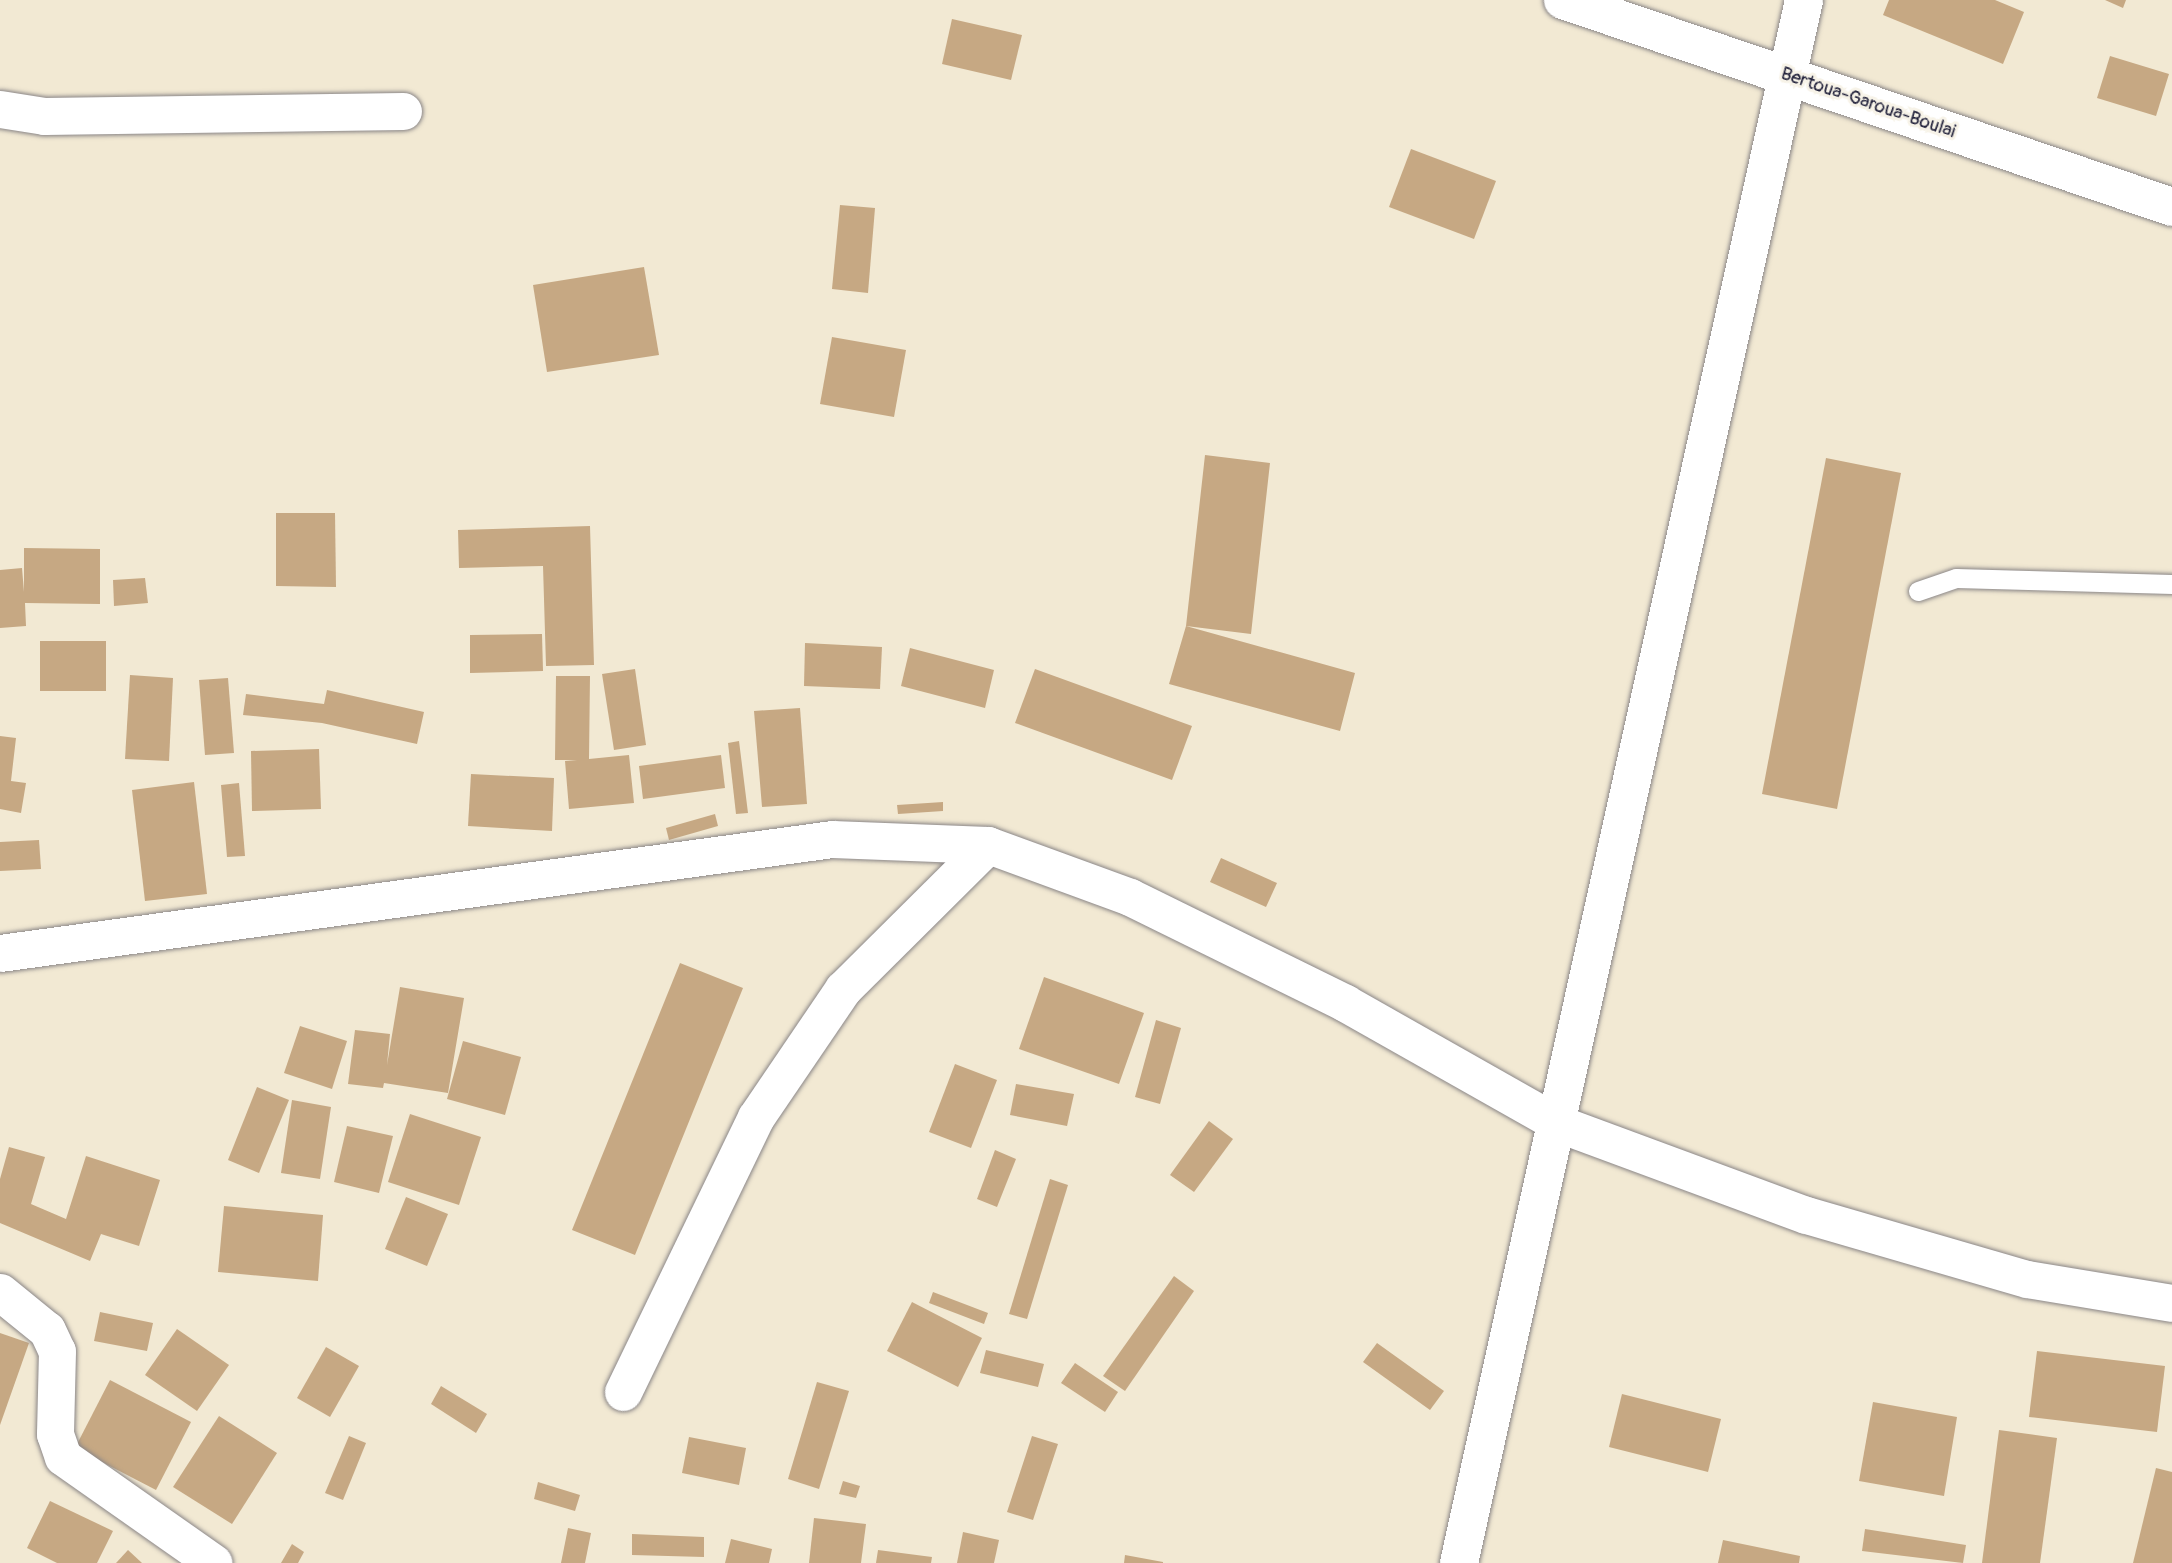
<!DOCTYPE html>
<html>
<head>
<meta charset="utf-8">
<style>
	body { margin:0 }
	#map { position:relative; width:2172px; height:1563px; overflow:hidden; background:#f2e9d3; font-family:Pangolin,sans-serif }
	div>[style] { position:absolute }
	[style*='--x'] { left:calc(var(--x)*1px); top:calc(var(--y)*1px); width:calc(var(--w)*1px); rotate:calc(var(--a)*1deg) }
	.building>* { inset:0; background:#c6a883 }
	.roads { filter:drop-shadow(0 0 2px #8a8687) drop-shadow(0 0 2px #8a8687) }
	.lane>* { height:19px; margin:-9.5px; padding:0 9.5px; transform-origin:9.5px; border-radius:9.5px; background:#fff }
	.street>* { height:37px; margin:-18.5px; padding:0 18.5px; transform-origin:18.5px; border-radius:18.5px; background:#fff }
	.secondary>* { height:38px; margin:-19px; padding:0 19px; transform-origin:19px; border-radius:19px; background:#fff }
	.highway>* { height:38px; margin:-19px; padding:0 19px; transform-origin:19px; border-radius:19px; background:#fff }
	span { translate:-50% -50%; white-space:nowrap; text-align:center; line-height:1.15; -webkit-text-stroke:6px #f7f3e8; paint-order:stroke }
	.street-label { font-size:19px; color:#22223b }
</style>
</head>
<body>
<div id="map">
	<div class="building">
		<i style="clip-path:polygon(1889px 0,1995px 0,2024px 12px,2003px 64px,1883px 15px)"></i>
		<i style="clip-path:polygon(2105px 0,2126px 0,2123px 8px)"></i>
		<i style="clip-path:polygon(952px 19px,1022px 35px,1011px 80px,942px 64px)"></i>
		<i style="clip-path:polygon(2110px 56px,2169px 74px,2156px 116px,2097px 98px)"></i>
		<i style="clip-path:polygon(1411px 149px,1496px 181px,1474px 239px,1389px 207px)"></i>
		<i style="clip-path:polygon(840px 205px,875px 208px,868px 293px,832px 289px)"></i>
		<i style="clip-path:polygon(644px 267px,659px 355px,547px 372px,533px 285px)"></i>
		<i style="clip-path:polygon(832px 337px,906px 350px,894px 417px,820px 404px)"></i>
		<i style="clip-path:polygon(1205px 455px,1270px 463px,1251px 634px,1186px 626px,1355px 673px,1340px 731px,1169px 684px,1186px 626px)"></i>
		<i style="clip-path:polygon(1826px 458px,1901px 473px,1837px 809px,1762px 794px)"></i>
		<i style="clip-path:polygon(276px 513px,335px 513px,336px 587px,276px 586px)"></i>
		<i style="clip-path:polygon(590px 526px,594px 665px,546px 666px,543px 566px,459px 568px,458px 530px)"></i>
		<i style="clip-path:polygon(24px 548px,100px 549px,100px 604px,25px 603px,26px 626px,0 628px,0 570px,22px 568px,24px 592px)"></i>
		<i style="clip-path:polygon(145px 578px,148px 603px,114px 606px,113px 580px)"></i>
		<i style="clip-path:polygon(542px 634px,543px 671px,470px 673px,470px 635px)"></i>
		<i style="clip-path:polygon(40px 641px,106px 641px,106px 691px,40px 691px)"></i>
		<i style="clip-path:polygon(805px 643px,882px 647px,880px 689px,804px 686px)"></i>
		<i style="clip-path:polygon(910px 648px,994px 670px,985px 708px,901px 686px)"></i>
		<i style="clip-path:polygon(635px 669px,646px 745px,614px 750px,602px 674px)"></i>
		<i style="clip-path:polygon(1035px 669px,1192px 726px,1172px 780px,1015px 723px)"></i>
		<i style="clip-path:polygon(130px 675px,173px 678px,169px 761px,125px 759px)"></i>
		<i style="clip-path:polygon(556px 676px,590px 676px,589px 759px,629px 755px,634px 803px,569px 809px,565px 761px,577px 760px,555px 760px)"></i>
		<i style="clip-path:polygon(228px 678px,234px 753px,205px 755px,199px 680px)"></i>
		<i style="clip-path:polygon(327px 690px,424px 712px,417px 744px,322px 723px,243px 715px,246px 694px,324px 704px)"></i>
		<i style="clip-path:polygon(800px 708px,807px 804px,762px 807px,754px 711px)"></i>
		<i style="clip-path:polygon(0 736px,16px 738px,11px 781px,26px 783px,21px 813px,0 809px)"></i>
		<i style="clip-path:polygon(739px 741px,748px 813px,736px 814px,728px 743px)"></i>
		<i style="clip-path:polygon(319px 749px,321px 809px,252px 811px,251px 751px)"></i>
		<i style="clip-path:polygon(721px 755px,725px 788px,643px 799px,639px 766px)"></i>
		<i style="clip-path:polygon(471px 774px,554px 778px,552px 831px,468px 826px)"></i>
		<i style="clip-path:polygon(194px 782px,207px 894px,145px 901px,132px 790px)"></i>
		<i style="clip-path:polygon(239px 783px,245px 856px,227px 857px,221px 785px)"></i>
		<i style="clip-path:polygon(943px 802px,943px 811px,898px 814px,897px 805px)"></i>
		<i style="clip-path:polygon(715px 814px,718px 826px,669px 840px,666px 828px)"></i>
		<i style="clip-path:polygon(39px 840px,41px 869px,0 871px,0 842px)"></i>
		<i style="clip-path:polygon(1221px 858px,1277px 883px,1266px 907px,1210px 882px)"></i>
		<i style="clip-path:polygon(680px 963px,743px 988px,635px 1255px,572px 1230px)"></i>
		<i style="clip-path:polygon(1044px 977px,1144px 1013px,1119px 1084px,1019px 1049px)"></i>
		<i style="clip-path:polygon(400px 987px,464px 998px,448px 1093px,384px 1083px,383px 1088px,348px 1084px,355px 1030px,390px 1034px,387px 1065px)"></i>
		<i style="clip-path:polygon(1156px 1020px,1181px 1028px,1160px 1104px,1135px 1097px)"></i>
		<i style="clip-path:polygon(300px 1026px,347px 1041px,332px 1089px,284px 1073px)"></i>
		<i style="clip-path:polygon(463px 1041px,521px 1057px,505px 1115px,447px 1099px)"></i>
		<i style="clip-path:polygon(955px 1064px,997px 1080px,971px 1148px,929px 1132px)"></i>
		<i style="clip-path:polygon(1016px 1084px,1074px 1094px,1067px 1126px,1010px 1115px)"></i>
		<i style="clip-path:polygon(257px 1087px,289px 1100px,259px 1173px,228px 1160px)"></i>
		<i style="clip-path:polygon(292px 1100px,331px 1107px,320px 1179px,281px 1173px)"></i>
		<i style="clip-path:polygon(410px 1114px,481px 1137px,459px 1205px,388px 1182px)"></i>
		<i style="clip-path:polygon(1209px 1121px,1233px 1139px,1194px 1192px,1170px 1175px)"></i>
		<i style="clip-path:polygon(347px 1126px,393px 1136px,379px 1193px,334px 1182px)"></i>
		<i style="clip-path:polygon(9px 1147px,45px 1157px,31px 1204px,66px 1219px,86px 1156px,160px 1180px,139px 1246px,101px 1234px,90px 1261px,0 1223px,0 1179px)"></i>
		<i style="clip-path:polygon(995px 1150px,1016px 1159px,997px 1207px,977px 1199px)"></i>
		<i style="clip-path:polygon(1050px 1179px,1068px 1185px,1027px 1319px,1009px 1314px)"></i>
		<i style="clip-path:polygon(406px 1197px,448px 1214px,427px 1266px,385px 1249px)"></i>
		<i style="clip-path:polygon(224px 1206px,323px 1215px,318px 1281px,218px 1272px)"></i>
		<i style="clip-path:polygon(1174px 1276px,1194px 1291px,1125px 1391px,1103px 1376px)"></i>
		<i style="clip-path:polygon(933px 1292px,988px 1313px,984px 1324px,929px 1303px)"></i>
		<i style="clip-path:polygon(912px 1302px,982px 1338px,958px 1387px,887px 1351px)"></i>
		<i style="clip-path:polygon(100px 1312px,153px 1323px,147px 1351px,94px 1341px)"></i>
		<i style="clip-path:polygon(177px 1329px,229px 1365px,197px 1411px,145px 1375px)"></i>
		<i style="clip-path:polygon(0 1333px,29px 1343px,0 1425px)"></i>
		<i style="clip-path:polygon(1377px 1343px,1444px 1391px,1430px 1410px,1363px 1362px)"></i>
		<i style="clip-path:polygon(326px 1347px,359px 1366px,330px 1417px,297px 1398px)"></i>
		<i style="clip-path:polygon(986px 1350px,1044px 1364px,1038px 1387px,980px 1373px)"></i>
		<i style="clip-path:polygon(2037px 1351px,2165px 1366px,2157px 1432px,2029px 1417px)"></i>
		<i style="clip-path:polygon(1075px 1363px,1118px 1392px,1105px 1412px,1061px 1383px)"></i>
		<i style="clip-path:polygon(110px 1380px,191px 1422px,156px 1490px,75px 1448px)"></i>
		<i style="clip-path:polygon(817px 1382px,849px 1391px,819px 1489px,788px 1479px)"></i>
		<i style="clip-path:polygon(441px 1386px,487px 1414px,476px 1433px,431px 1404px)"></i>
		<i style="clip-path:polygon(1622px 1394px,1721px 1419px,1708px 1472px,1609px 1447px)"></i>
		<i style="clip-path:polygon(1873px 1402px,1957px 1417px,1944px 1496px,1859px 1481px)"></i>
		<i style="clip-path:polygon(219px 1416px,277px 1453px,232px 1524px,173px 1487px)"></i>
		<i style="clip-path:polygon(1999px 1430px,2057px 1438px,2040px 1563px,1982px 1563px)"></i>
		<i style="clip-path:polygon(349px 1436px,366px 1443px,343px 1500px,325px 1493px)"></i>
		<i style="clip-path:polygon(1032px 1436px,1058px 1444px,1033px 1520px,1007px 1512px)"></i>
		<i style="clip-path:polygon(689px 1437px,746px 1448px,739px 1485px,682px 1473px)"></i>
		<i style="clip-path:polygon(2156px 1468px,2172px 1472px,2172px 1563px,2133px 1563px)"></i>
		<i style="clip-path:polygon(843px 1481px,860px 1486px,856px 1498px,839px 1494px)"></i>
		<i style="clip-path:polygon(538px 1482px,580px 1495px,575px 1511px,534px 1499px)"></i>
		<i style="clip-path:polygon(50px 1501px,113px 1531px,97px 1563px,57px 1563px,27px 1548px)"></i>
		<i style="clip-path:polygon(814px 1518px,866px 1524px,861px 1563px,809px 1563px)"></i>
		<i style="clip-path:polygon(568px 1528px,591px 1533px,585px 1563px,561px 1563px)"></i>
		<i style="clip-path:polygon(1865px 1529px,1966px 1545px,1963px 1563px,1862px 1551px)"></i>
		<i style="clip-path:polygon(963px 1532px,999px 1540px,994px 1563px,957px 1563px)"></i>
		<i style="clip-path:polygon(632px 1534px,704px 1537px,704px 1557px,632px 1555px)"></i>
		<i style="clip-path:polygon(731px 1539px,772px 1549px,769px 1563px,725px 1563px)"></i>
		<i style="clip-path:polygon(1723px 1540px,1800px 1556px,1799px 1563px,1718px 1563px)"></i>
		<i style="clip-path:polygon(292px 1544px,304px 1552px,298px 1563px,281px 1563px)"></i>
		<i style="clip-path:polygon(128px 1550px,142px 1563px,116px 1563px)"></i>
		<i style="clip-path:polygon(878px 1550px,932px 1557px,931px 1563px,876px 1563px)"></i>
		<i style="clip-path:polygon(1125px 1555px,1163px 1562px,1163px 1563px,1124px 1563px)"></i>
	</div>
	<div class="roads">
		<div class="lane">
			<i style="--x:1918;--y:591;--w:40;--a:-18.9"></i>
			<i style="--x:1956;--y:578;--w:216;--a:1.6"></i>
		</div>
		<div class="street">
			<i style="--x:0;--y:109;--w:45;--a:9"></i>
			<i style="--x:44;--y:116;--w:359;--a:-0.8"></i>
			<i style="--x:0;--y:953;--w:840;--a:-7.8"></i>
			<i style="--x:832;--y:839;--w:156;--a:2.2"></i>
			<i style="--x:988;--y:845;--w:151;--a:20.1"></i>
			<i style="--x:1130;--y:897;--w:240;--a:26.2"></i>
			<i style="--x:1345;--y:1003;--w:244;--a:29.5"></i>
			<i style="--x:1557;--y:1123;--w:265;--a:20.3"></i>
			<i style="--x:1806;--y:1215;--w:230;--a:16.2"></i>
			<i style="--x:2027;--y:1279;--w:147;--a:9.4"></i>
			<i style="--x:0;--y:1292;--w:60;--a:39"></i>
			<i style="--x:47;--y:1330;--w:23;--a:65"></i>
			<i style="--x:57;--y:1351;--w:83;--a:91.4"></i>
			<i style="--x:55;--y:1434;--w:24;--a:71"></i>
			<i style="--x:63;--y:1457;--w:184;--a:35.1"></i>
			<i style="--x:623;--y:1392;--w:305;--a:-64.2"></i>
			<i style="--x:756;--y:1117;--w:155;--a:-55.8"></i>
			<i style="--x:843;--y:989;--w:204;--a:-44.8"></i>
		</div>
		<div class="secondary">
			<i style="--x:1459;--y:1563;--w:1601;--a:-77.55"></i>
		</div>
		<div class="highway">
			<i style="--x:1563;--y:0;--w:643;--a:18.77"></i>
		</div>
	</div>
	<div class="street-label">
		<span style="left:1868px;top:103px;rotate:19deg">Bertoua-Garoua-Boulai</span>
	</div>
</div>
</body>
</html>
